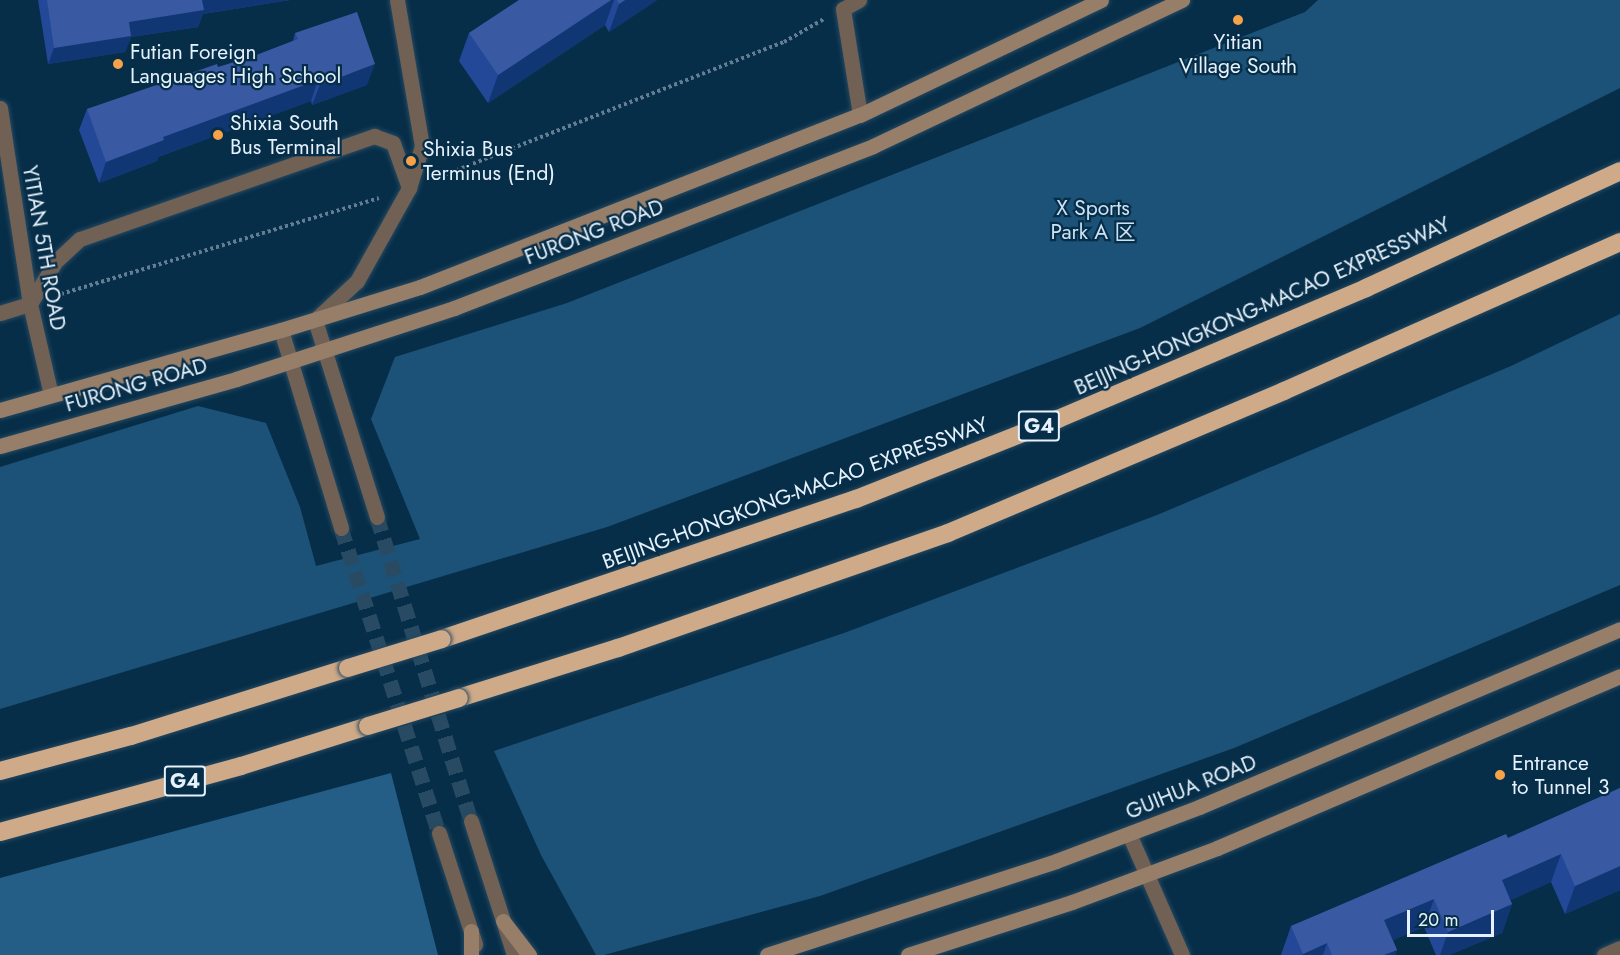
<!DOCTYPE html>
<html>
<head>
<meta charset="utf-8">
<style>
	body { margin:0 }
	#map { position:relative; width:1620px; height:955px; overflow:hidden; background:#072e48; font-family:Jost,"Noto Sans SC",sans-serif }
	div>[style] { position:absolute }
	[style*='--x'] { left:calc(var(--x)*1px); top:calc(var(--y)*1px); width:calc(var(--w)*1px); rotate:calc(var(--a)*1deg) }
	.green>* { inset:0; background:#1c5278 }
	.forest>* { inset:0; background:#245d85 }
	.tertiary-tunnel>* { height:15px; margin-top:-7.5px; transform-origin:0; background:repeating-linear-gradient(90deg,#284b63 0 15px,transparent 0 23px) }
	.path>* { height:4px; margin-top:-2px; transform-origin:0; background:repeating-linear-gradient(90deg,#637e92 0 3px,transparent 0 6px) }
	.roads { filter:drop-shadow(0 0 2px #264961) drop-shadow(0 0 2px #264961) }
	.service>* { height:15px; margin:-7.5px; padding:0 7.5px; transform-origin:7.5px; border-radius:7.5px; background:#706154 }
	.minor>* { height:15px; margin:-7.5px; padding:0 7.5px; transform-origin:7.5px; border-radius:7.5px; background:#706154 }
	.tertiary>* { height:15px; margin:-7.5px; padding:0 7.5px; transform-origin:7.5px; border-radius:7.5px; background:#706154 }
	.secondary>* { height:15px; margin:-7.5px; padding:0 7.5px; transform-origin:7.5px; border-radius:7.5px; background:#977e69 }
	.motorway>* { height:18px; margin:-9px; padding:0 9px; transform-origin:9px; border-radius:9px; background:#cfaa88 }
	.bridges { filter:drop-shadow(0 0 2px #264961) drop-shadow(0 0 2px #264961) }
	.motorway-bridge>* { height:18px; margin:-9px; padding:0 9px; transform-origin:9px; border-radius:9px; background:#cfaa88 }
	.wall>* { inset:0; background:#244898 }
	.shaded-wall>* { inset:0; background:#103673 }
	.building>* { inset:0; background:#395aa2 }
	.dots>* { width:16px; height:16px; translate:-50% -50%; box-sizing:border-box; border:3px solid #072e48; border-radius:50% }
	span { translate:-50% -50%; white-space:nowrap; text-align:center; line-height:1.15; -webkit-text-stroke:4.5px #072e48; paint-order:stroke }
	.shield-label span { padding:2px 4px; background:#072e48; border:2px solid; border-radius:4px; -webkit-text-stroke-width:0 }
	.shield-label { font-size:20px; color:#e5f1fc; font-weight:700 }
	.poi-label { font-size:21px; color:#e5f1fc }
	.left { translate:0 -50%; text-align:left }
	.park-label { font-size:21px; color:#cce2f5 }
	.street-label { font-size:21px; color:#e5f1fc }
	.scale { position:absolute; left:1407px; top:910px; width:87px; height:27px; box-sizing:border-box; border:3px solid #e5f1fc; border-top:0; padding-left:8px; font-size:18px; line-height:21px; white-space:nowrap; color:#e5f1fc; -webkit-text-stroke:4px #072e48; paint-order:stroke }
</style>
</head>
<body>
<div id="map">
	<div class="green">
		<i style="clip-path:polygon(1318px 0,1620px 0,1620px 88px,1140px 328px,607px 527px,0 709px,0 467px,198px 406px,266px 423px,300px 507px,316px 566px,420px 539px,371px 419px,395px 357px,567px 303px,1305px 12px)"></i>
		<i style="clip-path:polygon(1620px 314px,1620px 585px,1234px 748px,820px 896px,604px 955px,596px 955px,541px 855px,494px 751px,844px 633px,1157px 515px,1511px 366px)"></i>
	</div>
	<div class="forest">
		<i style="clip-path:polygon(391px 773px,438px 955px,0 955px,0 878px)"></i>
	</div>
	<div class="tertiary-tunnel">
		<i style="--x:377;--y:517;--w:318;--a:72.8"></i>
		<i style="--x:341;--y:528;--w:320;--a:72.2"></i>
	</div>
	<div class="path">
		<i style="--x:434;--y:179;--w:376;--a:-21.4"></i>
		<i style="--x:784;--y:42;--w:46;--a:-29.9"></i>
		<i style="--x:61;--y:294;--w:332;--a:-16.8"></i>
	</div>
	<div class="roads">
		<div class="service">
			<i style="--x:397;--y:0;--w:148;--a:80.3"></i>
			<i style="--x:422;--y:146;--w:44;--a:107.2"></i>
			<i style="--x:30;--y:304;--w:49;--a:-59.2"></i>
			<i style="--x:55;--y:262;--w:34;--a:-43"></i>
			<i style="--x:80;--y:239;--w:312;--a:-19.3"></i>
			<i style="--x:374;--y:136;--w:20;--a:20"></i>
			<i style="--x:393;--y:143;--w:48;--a:70.4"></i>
			<i style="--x:1604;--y:955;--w:17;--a:-24"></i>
		</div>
		<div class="minor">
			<i style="--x:0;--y:108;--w:198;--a:81.3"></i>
			<i style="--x:30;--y:304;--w:93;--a:77"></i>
			<i style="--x:1129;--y:834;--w:132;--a:66.3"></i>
		</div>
		<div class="tertiary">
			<i style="--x:859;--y:0;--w:18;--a:151"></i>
			<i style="--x:843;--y:9;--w:107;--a:80.9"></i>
			<i style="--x:0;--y:313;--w:31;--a:-17"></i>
			<i style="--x:281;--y:330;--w:207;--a:73.1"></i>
			<i style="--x:377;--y:517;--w:207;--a:-107.5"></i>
			<i style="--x:315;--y:320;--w:57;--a:-42.9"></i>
			<i style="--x:357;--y:281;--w:107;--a:-60.8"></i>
			<i style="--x:471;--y:821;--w:141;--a:72.2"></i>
			<i style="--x:439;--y:833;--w:117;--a:72"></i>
		</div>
		<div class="secondary">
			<i style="--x:0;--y:410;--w:292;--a:-15.9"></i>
			<i style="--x:281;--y:330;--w:145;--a:-17.2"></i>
			<i style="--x:420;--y:287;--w:472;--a:-21.4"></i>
			<i style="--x:860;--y:115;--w:267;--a:-25.5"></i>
			<i style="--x:0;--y:446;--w:245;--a:-15.8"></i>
			<i style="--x:236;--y:379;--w:229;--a:-18"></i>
			<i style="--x:454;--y:308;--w:449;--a:-21.1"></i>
			<i style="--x:873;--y:146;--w:342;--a:-25.3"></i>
			<i style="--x:503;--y:921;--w:43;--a:52.6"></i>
			<i style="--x:471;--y:955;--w:24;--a:-90"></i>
			<i style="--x:767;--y:955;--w:304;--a:-18"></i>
			<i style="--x:1056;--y:861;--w:153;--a:-20.7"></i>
			<i style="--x:1199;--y:807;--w:457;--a:-22.9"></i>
			<i style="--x:908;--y:955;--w:172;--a:-17.9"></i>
			<i style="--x:1072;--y:902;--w:155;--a:-20.4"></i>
			<i style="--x:1217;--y:848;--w:438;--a:-23.1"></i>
		</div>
		<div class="motorway">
			<i style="--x:442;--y:639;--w:437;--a:-18.7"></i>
			<i style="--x:856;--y:499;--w:217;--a:-21.6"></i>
			<i style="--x:1058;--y:419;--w:335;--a:-23"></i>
			<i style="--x:1366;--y:288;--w:280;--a:-24.7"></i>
			<i style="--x:459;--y:698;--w:167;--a:-17.5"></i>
			<i style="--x:618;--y:648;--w:349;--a:-19.2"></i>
			<i style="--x:948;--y:533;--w:365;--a:-22.9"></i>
			<i style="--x:1284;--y:391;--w:368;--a:-23.9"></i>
			<i style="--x:0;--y:771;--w:136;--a:-15"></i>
			<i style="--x:131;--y:736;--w:227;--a:-17.4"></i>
			<i style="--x:0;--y:832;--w:250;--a:-15.3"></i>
			<i style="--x:241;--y:766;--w:133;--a:-17.5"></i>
		</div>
	</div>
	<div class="bridges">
		<div class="motorway-bridge">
			<i style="--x:348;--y:668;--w:98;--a:-17.1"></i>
			<i style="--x:368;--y:726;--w:95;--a:-17.1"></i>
		</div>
	</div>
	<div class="wall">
		<i style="clip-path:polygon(38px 0,290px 0,203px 14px,198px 27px,131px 37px,125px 52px,48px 64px)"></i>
		<i style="clip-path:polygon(519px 0,657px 0,609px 32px,605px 25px,488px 103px,459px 61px,469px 33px)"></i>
		<i style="clip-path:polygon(295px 33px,367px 85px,312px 105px,311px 101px,158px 157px,157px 161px,99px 183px,79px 130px,87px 109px,254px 56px,293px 41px)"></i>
		<i style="clip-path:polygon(1620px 788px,1620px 890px,1565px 914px,1551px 882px,1510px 900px,1512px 904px,1502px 933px,1449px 955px,1436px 955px,1424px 927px,1393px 940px,1397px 950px,1395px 955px,1281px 955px,1291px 926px,1508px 838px)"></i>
	</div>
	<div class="shaded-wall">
		<i style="clip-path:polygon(201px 0,290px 0,203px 14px,198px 27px,131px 37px,125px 52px,48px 64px,54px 48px,129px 22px)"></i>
		<i style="clip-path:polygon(611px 0,614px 0,605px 25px,488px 103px,498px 75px)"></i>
		<i style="clip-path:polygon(625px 0,657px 0,609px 32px,619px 4px)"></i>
		<i style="clip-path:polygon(375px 64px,367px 85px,312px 105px,320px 85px)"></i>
		<i style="clip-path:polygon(318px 80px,311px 101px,158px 157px,157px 161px,99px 183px,106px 162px,163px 137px)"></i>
		<i style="clip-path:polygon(1561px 854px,1551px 882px,1492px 909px,1502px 880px)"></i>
		<i style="clip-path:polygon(1620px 866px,1620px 890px,1565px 914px,1575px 886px)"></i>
		<i style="clip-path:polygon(1434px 899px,1424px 927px,1374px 948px,1384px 920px)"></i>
		<i style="clip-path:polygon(1512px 904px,1502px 933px,1449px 955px,1440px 955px,1448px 932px)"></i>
		<i style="clip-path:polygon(1327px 943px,1323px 955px,1302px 955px,1303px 954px)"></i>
		<i style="clip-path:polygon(1397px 950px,1395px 955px,1384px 955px)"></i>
	</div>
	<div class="building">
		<i style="clip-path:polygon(47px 0,202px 0,204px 10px,129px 22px,131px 36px,54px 48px)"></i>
		<i style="clip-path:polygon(519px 0,611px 0,498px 75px,469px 33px)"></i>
		<i style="clip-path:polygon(617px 0,625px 0,619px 4px)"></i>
		<i style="clip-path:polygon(357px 12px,375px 64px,320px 85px,318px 80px,163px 137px,164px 140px,106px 162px,87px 109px,217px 64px,218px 67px,254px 56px,298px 39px,295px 33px)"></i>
		<i style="clip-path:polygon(1620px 788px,1620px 866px,1575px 886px,1561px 854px,1502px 880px,1512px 904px,1448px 932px,1434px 899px,1384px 920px,1397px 950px,1384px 955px,1332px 955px,1327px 943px,1303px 954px,1291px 926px,1506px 834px,1508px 838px)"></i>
	</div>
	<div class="dots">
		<i style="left:1238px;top:20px;background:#f7a149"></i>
		<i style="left:118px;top:64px;background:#f7a149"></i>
		<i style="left:218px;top:135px;background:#f7a149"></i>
		<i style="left:411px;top:161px;background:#f7a149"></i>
		<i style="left:1500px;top:775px;background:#f7a149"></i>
	</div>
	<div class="shield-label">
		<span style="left:1039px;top:426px">G4</span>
		<span style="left:185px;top:781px">G4</span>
	</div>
	<div class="poi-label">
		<span style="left:1238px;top:54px">Yitian<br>Village South</span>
		<span class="left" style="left:130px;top:64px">Futian Foreign<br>Languages High School</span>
		<span class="left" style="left:230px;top:135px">Shixia South<br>Bus Terminal</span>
		<span class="left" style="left:423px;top:161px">Shixia Bus<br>Terminus (End)</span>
		<span class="left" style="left:1512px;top:775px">Entrance<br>to Tunnel 3</span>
	</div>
	<div class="park-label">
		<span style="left:1093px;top:220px">X Sports<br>Park A 区</span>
	</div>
	<div class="street-label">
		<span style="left:594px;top:232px;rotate:-21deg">FURONG ROAD</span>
		<span style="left:44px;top:248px;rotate:80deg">YITIAN 5TH ROAD</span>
		<span style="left:1262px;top:306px;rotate:-24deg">BEIJING-HONGKONG-MACAO EXPRESSWAY</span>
		<span style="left:136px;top:385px;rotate:-16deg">FURONG ROAD</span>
		<span style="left:795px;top:493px;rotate:-20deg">BEIJING-HONGKONG-MACAO EXPRESSWAY</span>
		<span style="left:1191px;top:787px;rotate:-22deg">GUIHUA ROAD</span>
	</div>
	<div class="scale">20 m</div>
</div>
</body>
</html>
